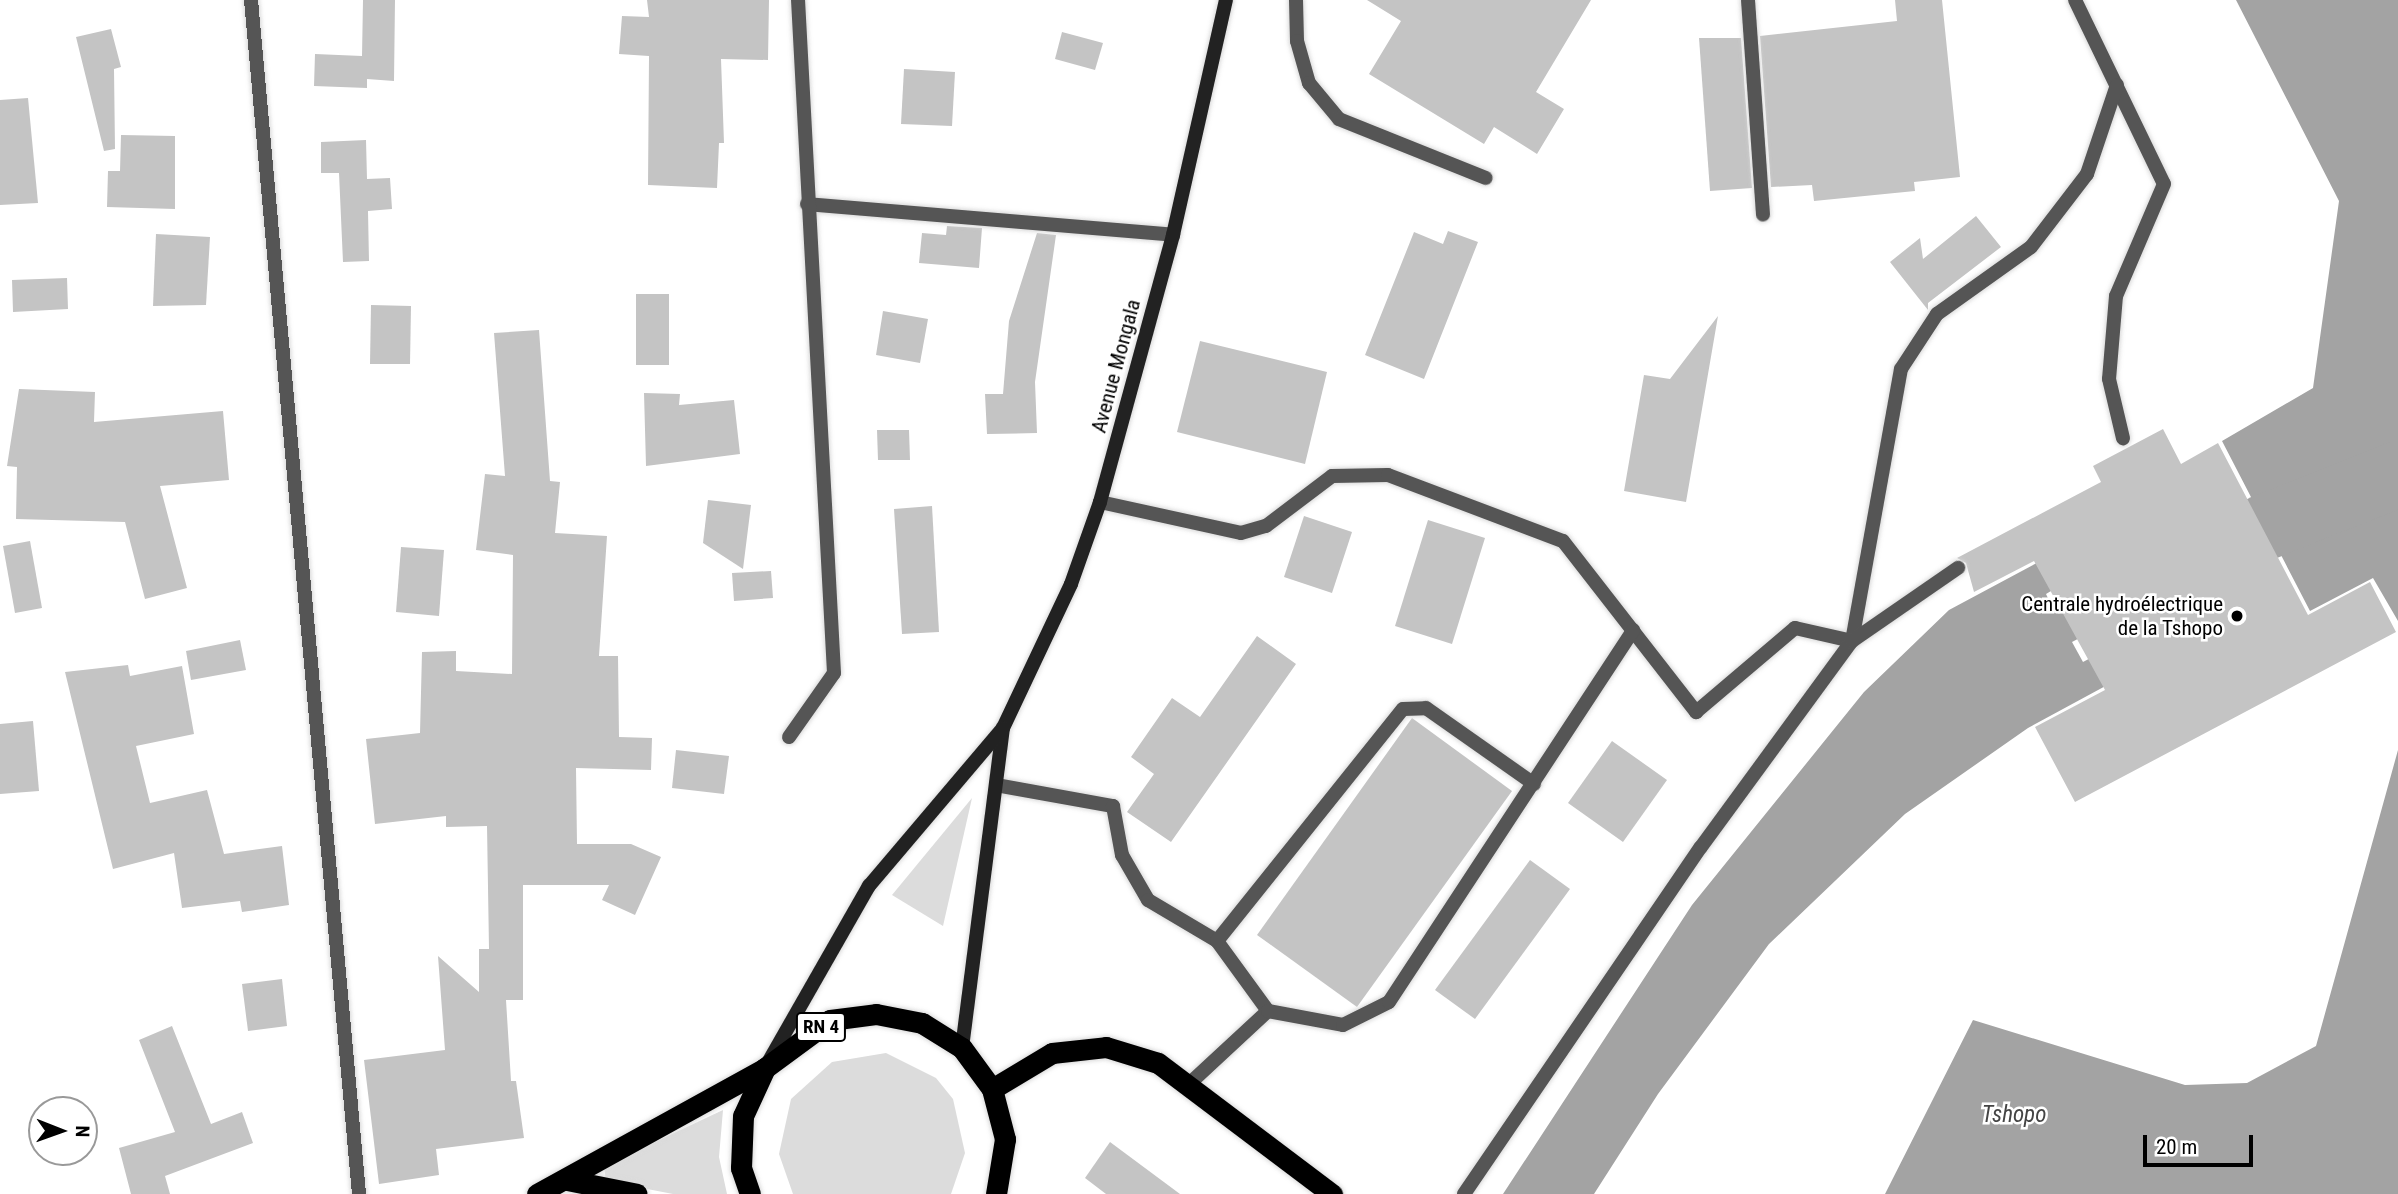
<!DOCTYPE html>
<html>
<head>
<meta charset="utf-8">
<style>
	body { margin:0 }
	#map { position:relative; width:2398px; height:1194px; overflow:hidden; background:#fff; font-family:"Roboto Condensed",sans-serif }
	div>[style] { position:absolute }
	[style*='--x'] { left:calc(var(--x)*1px); top:calc(var(--y)*1px); width:calc(var(--w)*1px); rotate:calc(var(--a)*1deg) }
	.green>* { inset:0; background:#dcdcdc }
	.water>* { inset:0; background:#a3a3a3 }
	.river>* { height:66px; margin:-33px; padding:0 33px; transform-origin:33px; border-radius:33px; background:#a3a3a3 }
	.building>* { inset:0; background:#c4c4c4 }
	.roads { filter:drop-shadow(0 0 2px #dbdbdb) drop-shadow(0 0 2px #dbdbdb) }
	.lane>* { height:14px; margin:-7px; padding:0 7px; transform-origin:7px; border-radius:7px; background:#555 }
	.street>* { height:14px; margin:-7px; padding:0 7px; transform-origin:7px; border-radius:7px; background:#555 }
	.secondary>* { height:14px; margin:-7px; padding:0 7px; transform-origin:7px; border-radius:7px; background:#222 }
	.highway>* { height:21px; margin:-10.5px; padding:0 10.5px; transform-origin:10.5px; border-radius:10.5px; background:#000 }
	.dots>* { width:19px; height:19px; translate:-50% -50%; box-sizing:border-box; border:4px solid #fff; border-radius:50% }
	span { translate:-50% -50%; white-space:nowrap; text-align:center; line-height:1.15; -webkit-text-stroke:5px #fff; paint-order:stroke }
	.shield-label span { padding:2px 5px; background:#fff; border:2px solid; border-radius:5px; -webkit-text-stroke-width:0 }
	.shield-label { font-size:19px; color:#000; font-weight:700 }
	.street-label { font-size:21px; color:#000 }
	.poi-label { font-size:21px; color:#000 }
	.right { translate:-100% -50%; text-align:right }
	.water-label { font-size:23px; color:#444; font-style:italic }
	.north { position:absolute; left:28px; top:1096px; width:70px; height:70px; box-sizing:border-box; background:#fff; border:2px solid #999; border-radius:50%; rotate:91deg; font-size:19px; font-weight:700; line-height:28px; text-align:center; color:#000 }
	.north::after { content:''; display:block; margin:auto; width:24px; height:32px; background:#000; clip-path:polygon(50% 0,100% 100%,50% 72%,0 100%) }
	.scale { position:absolute; left:2143px; top:1135px; width:110px; height:32px; box-sizing:border-box; border:4px solid #000; border-top:0; padding-left:9px; font-size:21px; line-height:24px; white-space:nowrap; color:#000; -webkit-text-stroke:5px #fff; paint-order:stroke }
</style>
</head>
<body>
<div id="map">
	<div class="green">
		<i style="clip-path:polygon(972px 798px,943px 926px,892px 895px)"></i>
		<i style="clip-path:polygon(886px 1053px,936px 1078px,953px 1099px,965px 1153px,951px 1194px,793px 1194px,779px 1154px,791px 1099px,832px 1062px)"></i>
		<i style="clip-path:polygon(723px 1110px,719px 1157px,727px 1194px,673px 1194px,606px 1181px,604px 1166px)"></i>
	</div>
	<div class="water">
		<i style="clip-path:polygon(2236px 0,2398px 0,2398px 621px,2373px 578px,2310px 611px,2222px 441px,2313px 388px,2339px 201px)"></i>
		<i style="clip-path:polygon(2046px 558px,2061px 585px,2046px 594px,2055px 613px,2072px 604px,2087px 634px,2072px 642px,2083px 662px,2098px 654px,2111px 683px,2028px 728px,1905px 814px,1769px 944px,1658px 1094px,1594px 1194px,1503px 1194px,1692px 905px,1864px 692px,1949px 610px)"></i>
		<i style="clip-path:polygon(2398px 750px,2398px 1194px,1885px 1194px,1973px 1020px,2185px 1085px,2247px 1083px,2316px 1046px)"></i>
	</div>
	<div class="river">
		<i style="--x:2263;--y:528;--w:145;--a:-21.8"></i>
	</div>
	<div class="building">
		<i style="clip-path:polygon(363px 0,395px 0,394px 81px,367px 79px,367px 88px,314px 86px,315px 54px,362px 56px)"></i>
		<i style="clip-path:polygon(647px 0,769px 0,768px 60px,721px 59px,724px 143px,719px 143px,717px 188px,648px 185px,649px 56px,619px 54px,622px 16px,649px 17px)"></i>
		<i style="clip-path:polygon(1367px 0,1591px 0,1536px 92px,1564px 109px,1537px 154px,1494px 127px,1484px 144px,1369px 74px,1401px 21px)"></i>
		<i style="clip-path:polygon(1895px 0,1942px 0,1960px 177px,1914px 182px,1915px 191px,1814px 201px,1812px 185px,1771px 187px,1760px 36px,1897px 21px)"></i>
		<i style="clip-path:polygon(111px 29px,121px 67px,114px 69px,115px 149px,104px 151px,76px 37px)"></i>
		<i style="clip-path:polygon(1062px 32px,1103px 43px,1095px 70px,1055px 59px)"></i>
		<i style="clip-path:polygon(1699px 38px,1741px 38px,1752px 188px,1710px 191px)"></i>
		<i style="clip-path:polygon(904px 69px,955px 72px,952px 126px,901px 124px)"></i>
		<i style="clip-path:polygon(28px 98px,38px 203px,0 205px,0 100px)"></i>
		<i style="clip-path:polygon(121px 135px,175px 136px,175px 209px,107px 207px,108px 171px,120px 171px)"></i>
		<i style="clip-path:polygon(366px 140px,367px 179px,390px 178px,392px 209px,368px 211px,369px 261px,343px 262px,339px 173px,321px 173px,321px 142px)"></i>
		<i style="clip-path:polygon(1976px 216px,2001px 247px,1928px 303px,1928px 310px,1890px 262px,1920px 238px,1923px 259px)"></i>
		<i style="clip-path:polygon(947px 226px,982px 228px,979px 268px,919px 263px,922px 233px,946px 235px)"></i>
		<i style="clip-path:polygon(1448px 231px,1478px 242px,1424px 379px,1365px 355px,1414px 232px,1443px 244px)"></i>
		<i style="clip-path:polygon(1037px 233px,1056px 235px,1035px 382px,1037px 433px,987px 434px,985px 394px,1003px 394px,1009px 321px)"></i>
		<i style="clip-path:polygon(156px 234px,210px 237px,206px 305px,153px 306px)"></i>
		<i style="clip-path:polygon(67px 278px,68px 309px,13px 312px,12px 280px)"></i>
		<i style="clip-path:polygon(636px 294px,669px 294px,669px 365px,636px 365px)"></i>
		<i style="clip-path:polygon(371px 305px,411px 306px,410px 364px,370px 364px)"></i>
		<i style="clip-path:polygon(883px 311px,928px 319px,920px 363px,876px 355px)"></i>
		<i style="clip-path:polygon(1718px 316px,1686px 502px,1624px 491px,1644px 375px,1670px 379px)"></i>
		<i style="clip-path:polygon(539px 330px,550px 481px,560px 482px,555px 533px,607px 536px,599px 656px,618px 656px,619px 737px,652px 738px,651px 770px,576px 768px,577px 844px,631px 844px,661px 857px,635px 915px,602px 900px,609px 885px,523px 885px,523px 1000px,506px 1000px,511px 1081px,516px 1081px,524px 1138px,436px 1149px,439px 1175px,379px 1184px,364px 1060px,445px 1050px,438px 956px,479px 992px,479px 949px,489px 949px,487px 826px,446px 827px,446px 816px,375px 824px,366px 739px,420px 733px,422px 652px,456px 651px,456px 671px,512px 674px,513px 555px,476px 550px,485px 474px,505px 476px,494px 333px)"></i>
		<i style="clip-path:polygon(1200px 341px,1327px 372px,1305px 464px,1177px 432px)"></i>
		<i style="clip-path:polygon(19px 389px,95px 392px,94px 422px,223px 411px,229px 480px,160px 486px,187px 588px,145px 599px,125px 522px,16px 519px,17px 467px,7px 466px)"></i>
		<i style="clip-path:polygon(644px 393px,680px 394px,679px 405px,734px 400px,740px 454px,646px 466px)"></i>
		<i style="clip-path:polygon(2163px 429px,2181px 464px,2218px 443px,2308px 615px,2370px 582px,2396px 632px,2075px 802px,2035px 727px,2105px 690px,2034px 561px,1974px 592px,1966px 563px,1957px 558px,2101px 482px,2093px 466px)"></i>
		<i style="clip-path:polygon(877px 430px,909px 430px,910px 460px,878px 460px)"></i>
		<i style="clip-path:polygon(708px 500px,751px 505px,743px 569px,703px 543px)"></i>
		<i style="clip-path:polygon(932px 506px,939px 632px,902px 634px,894px 509px)"></i>
		<i style="clip-path:polygon(1304px 516px,1352px 532px,1332px 593px,1284px 577px)"></i>
		<i style="clip-path:polygon(1428px 520px,1485px 538px,1452px 644px,1395px 626px)"></i>
		<i style="clip-path:polygon(30px 541px,42px 608px,15px 613px,3px 546px)"></i>
		<i style="clip-path:polygon(401px 547px,444px 550px,439px 616px,396px 612px)"></i>
		<i style="clip-path:polygon(771px 571px,773px 598px,734px 601px,732px 573px)"></i>
		<i style="clip-path:polygon(1257px 636px,1296px 664px,1171px 842px,1127px 812px,1154px 774px,1131px 757px,1172px 698px,1200px 717px)"></i>
		<i style="clip-path:polygon(240px 640px,246px 670px,191px 680px,186px 651px)"></i>
		<i style="clip-path:polygon(128px 665px,130px 676px,182px 666px,194px 734px,136px 746px,150px 803px,207px 790px,224px 854px,282px 846px,289px 905px,242px 912px,240px 901px,182px 908px,174px 853px,113px 869px,65px 672px)"></i>
		<i style="clip-path:polygon(1412px 718px,1512px 791px,1357px 1007px,1257px 935px)"></i>
		<i style="clip-path:polygon(33px 721px,39px 791px,0 794px,0 724px)"></i>
		<i style="clip-path:polygon(1612px 741px,1667px 780px,1623px 842px,1568px 803px)"></i>
		<i style="clip-path:polygon(676px 750px,729px 756px,724px 794px,672px 788px)"></i>
		<i style="clip-path:polygon(1530px 860px,1570px 889px,1475px 1019px,1435px 990px)"></i>
		<i style="clip-path:polygon(282px 979px,287px 1026px,248px 1031px,242px 984px)"></i>
		<i style="clip-path:polygon(172px 1026px,211px 1124px,242px 1112px,253px 1143px,165px 1176px,170px 1194px,131px 1194px,119px 1148px,175px 1132px,139px 1040px)"></i>
		<i style="clip-path:polygon(1110px 1142px,1180px 1194px,1106px 1194px,1085px 1178px)"></i>
	</div>
	<div class="roads">
		<div class="lane">
			<i style="--x:1296;--y:0;--w:41;--a:88.6"></i>
			<i style="--x:1297;--y:41;--w:44;--a:74.1"></i>
			<i style="--x:1309;--y:83;--w:47;--a:50.2"></i>
			<i style="--x:1339;--y:119;--w:158;--a:21.9"></i>
			<i style="--x:1748;--y:0;--w:215;--a:86"></i>
			<i style="--x:2075;--y:0;--w:204;--a:64.2"></i>
			<i style="--x:2164;--y:184;--w:122;--a:113.2"></i>
			<i style="--x:2116;--y:296;--w:83;--a:94.8"></i>
			<i style="--x:2109;--y:379;--w:61;--a:76.7"></i>
			<i style="--x:1100;--y:502;--w:144;--a:12.4"></i>
			<i style="--x:1241;--y:533;--w:26;--a:-16"></i>
			<i style="--x:1266;--y:526;--w:83;--a:-37.1"></i>
			<i style="--x:1332;--y:476;--w:56;--a:-1"></i>
			<i style="--x:1388;--y:475;--w:187;--a:20.7"></i>
			<i style="--x:1563;--y:541;--w:217;--a:52.1"></i>
			<i style="--x:1696;--y:712;--w:130;--a:-40.3"></i>
			<i style="--x:1795;--y:628;--w:58;--a:12.8"></i>
			<i style="--x:1852;--y:641;--w:276;--a:-79.8"></i>
			<i style="--x:1901;--y:369;--w:66;--a:-56.8"></i>
			<i style="--x:1937;--y:314;--w:115;--a:-35.5"></i>
			<i style="--x:2031;--y:247;--w:92;--a:-52.5"></i>
			<i style="--x:2087;--y:174;--w:94;--a:-71.4"></i>
			<i style="--x:996;--y:785;--w:119;--a:10.2"></i>
			<i style="--x:1113;--y:806;--w:50;--a:79.6"></i>
			<i style="--x:1122;--y:855;--w:52;--a:60"></i>
			<i style="--x:1148;--y:900;--w:80;--a:30.7"></i>
			<i style="--x:1217;--y:941;--w:87;--a:53.9"></i>
			<i style="--x:1217;--y:941;--w:297;--a:-51.3"></i>
			<i style="--x:1403;--y:709;--w:23;--a:-2"></i>
			<i style="--x:1426;--y:708;--w:132;--a:35.1"></i>
			<i style="--x:1188;--y:1085;--w:109;--a:-42.8"></i>
			<i style="--x:1268;--y:1011;--w:76;--a:10.6"></i>
			<i style="--x:1343;--y:1025;--w:51;--a:-26.6"></i>
			<i style="--x:1389;--y:1002;--w:445;--a:-56.7"></i>
			<i style="--x:1464;--y:1194;--w:420;--a:-55.7"></i>
			<i style="--x:1701;--y:847;--w:255;--a:-53.8"></i>
			<i style="--x:1852;--y:641;--w:129;--a:-34.6"></i>
		</div>
		<div class="street">
			<i style="--x:251;--y:0;--w:1199;--a:84.83"></i>
			<i style="--x:807;--y:204;--w:367;--a:4.8"></i>
			<i style="--x:789;--y:737;--w:78;--a:-54.9"></i>
			<i style="--x:834;--y:673;--w:674;--a:-93.06"></i>
		</div>
		<div class="secondary">
			<i style="--x:962;--y:1048;--w:323;--a:-82.7"></i>
			<i style="--x:1003;--y:728;--w:159;--a:-64.7"></i>
			<i style="--x:1071;--y:584;--w:87;--a:-70.5"></i>
			<i style="--x:1100;--y:502;--w:277;--a:-74.7"></i>
			<i style="--x:1173;--y:235;--w:241;--a:-77.3"></i>
			<i style="--x:769;--y:1061;--w:202;--a:-60.3"></i>
			<i style="--x:869;--y:886;--w:206;--a:-49.7"></i>
		</div>
		<div class="highway">
			<i style="--x:992;--y:1089;--w:70;--a:-31"></i>
			<i style="--x:1052;--y:1053;--w:54;--a:-6.3"></i>
			<i style="--x:1106;--y:1047;--w:54;--a:17.1"></i>
			<i style="--x:1158;--y:1063;--w:218;--a:37"></i>
			<i style="--x:567;--y:1180;--w:71;--a:11.3"></i>
			<i style="--x:537;--y:1194;--w:260;--a:-28.9"></i>
			<i style="--x:750;--y:1194;--w:28;--a:-109"></i>
			<i style="--x:741;--y:1168;--w:52;--a:-87.8"></i>
			<i style="--x:743;--y:1116;--w:53;--a:-65.4"></i>
			<i style="--x:765;--y:1068;--w:81;--a:-36.4"></i>
			<i style="--x:830;--y:1020;--w:46;--a:-7.4"></i>
			<i style="--x:876;--y:1014;--w:47;--a:11.1"></i>
			<i style="--x:922;--y:1023;--w:47;--a:32"></i>
			<i style="--x:962;--y:1048;--w:51;--a:53.8"></i>
			<i style="--x:992;--y:1089;--w:52;--a:75.4"></i>
			<i style="--x:1005;--y:1139;--w:56;--a:99.3"></i>
		</div>
	</div>
	<div class="dots">
		<i style="left:2237px;top:616px;background:#000"></i>
	</div>
	<div class="shield-label">
		<span style="left:821px;top:1027px">RN 4</span>
	</div>
	<div class="street-label">
		<span style="left:1116px;top:366px;rotate:-75deg">Avenue Mongala</span>
	</div>
	<div class="poi-label">
		<span class="right" style="left:2223px;top:616px">Centrale hydroélectrique<br>de la Tshopo</span>
	</div>
	<div class="water-label">
		<span style="left:2014px;top:1115px">Tshopo</span>
	</div>
	<div class="north">N</div>
	<div class="scale">20 m</div>
</div>
</body>
</html>
